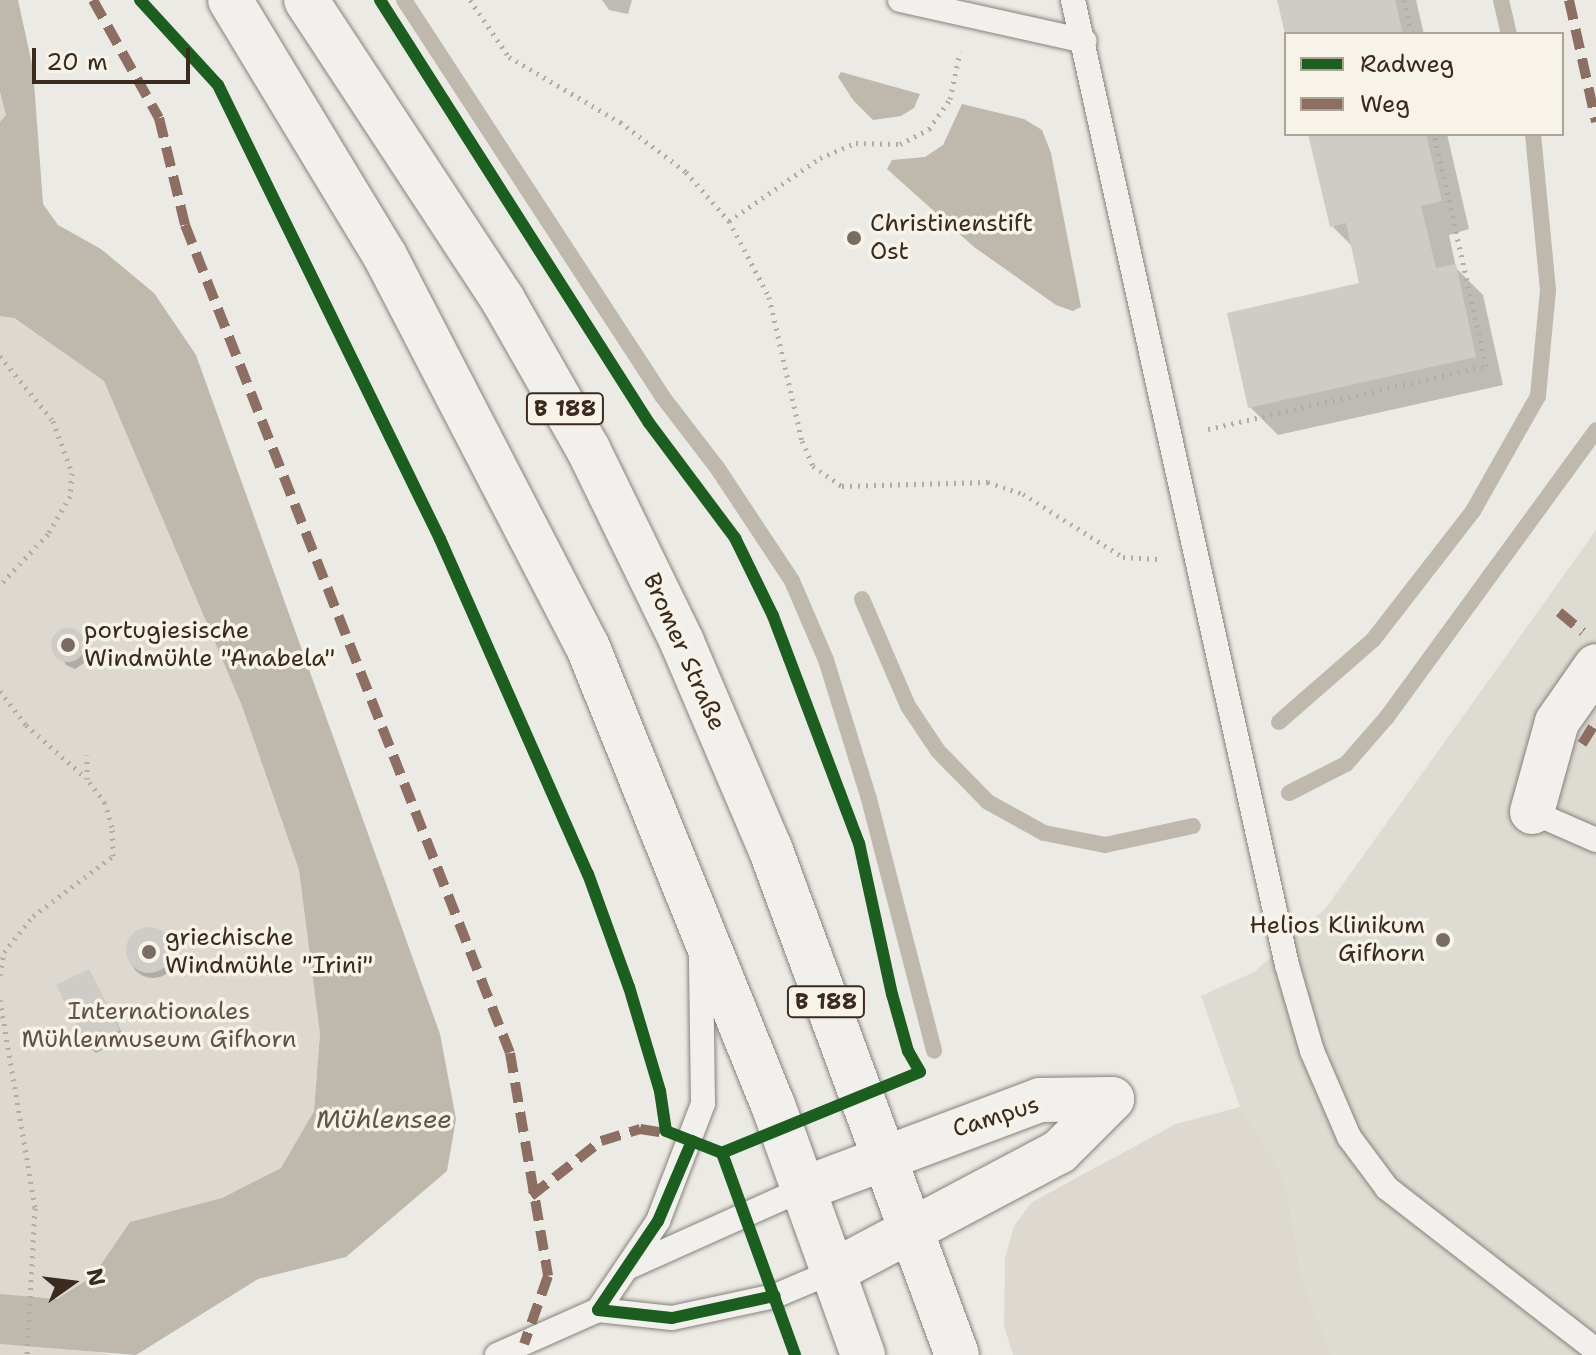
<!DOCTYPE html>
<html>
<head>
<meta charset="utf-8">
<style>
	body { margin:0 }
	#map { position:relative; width:1596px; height:1355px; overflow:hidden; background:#eceae4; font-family:"Shantell Sans",sans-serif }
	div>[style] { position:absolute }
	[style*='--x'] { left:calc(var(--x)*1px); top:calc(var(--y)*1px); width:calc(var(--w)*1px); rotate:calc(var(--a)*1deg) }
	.built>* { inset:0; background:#dedbd2 }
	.green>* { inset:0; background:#ddd9d0 }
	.water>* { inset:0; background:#beb8ad }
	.shadow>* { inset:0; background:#0003 }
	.round { border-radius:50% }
	.stream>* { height:16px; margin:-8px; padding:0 8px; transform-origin:8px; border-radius:8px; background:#beb8ad }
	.building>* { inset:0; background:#cfccc7 }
	.path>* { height:5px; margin-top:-2.5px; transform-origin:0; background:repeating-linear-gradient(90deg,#b0ada8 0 2px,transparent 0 8px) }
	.roads { filter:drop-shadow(0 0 2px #86827c) drop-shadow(0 0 2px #86827c) }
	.lane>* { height:24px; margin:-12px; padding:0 12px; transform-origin:12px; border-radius:12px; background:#f1f0ec }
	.street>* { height:44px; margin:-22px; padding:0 22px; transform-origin:22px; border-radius:22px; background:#f1f0ec }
	.primary>* { height:44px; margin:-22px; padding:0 22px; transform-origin:22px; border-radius:22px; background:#f1f0ec }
	.quiet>* { height:10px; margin-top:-5px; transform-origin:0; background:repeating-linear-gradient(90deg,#8d6e63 0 20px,transparent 0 30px) }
	.cycleway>* { height:12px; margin:-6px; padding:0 6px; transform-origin:6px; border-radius:6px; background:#1b5e20 }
	.dots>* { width:22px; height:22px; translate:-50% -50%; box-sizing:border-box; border:4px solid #f7f3e8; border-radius:50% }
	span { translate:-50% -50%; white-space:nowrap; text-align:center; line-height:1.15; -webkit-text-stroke:7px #f7f3e8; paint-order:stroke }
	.shield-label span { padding:2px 6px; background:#f7f3e8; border:2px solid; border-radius:6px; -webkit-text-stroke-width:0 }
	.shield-label { font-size:22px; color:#3b2a1e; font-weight:700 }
	.poi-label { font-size:24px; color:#3b2a1e }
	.left { translate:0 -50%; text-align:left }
	.right { translate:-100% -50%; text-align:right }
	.street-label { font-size:24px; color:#3b2a1e }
	.park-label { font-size:24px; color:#605246 }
	.water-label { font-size:26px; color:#625448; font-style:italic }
	.legend { position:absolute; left:1284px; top:32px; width:280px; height:104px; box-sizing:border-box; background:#f7f3e8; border:2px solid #aca397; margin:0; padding:10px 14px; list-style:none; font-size:24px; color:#3b2a1e }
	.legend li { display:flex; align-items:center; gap:16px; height:40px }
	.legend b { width:40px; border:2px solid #aca397 }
	.north { position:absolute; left:32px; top:1243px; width:80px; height:80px; -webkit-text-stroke:6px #f7f3e8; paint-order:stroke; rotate:76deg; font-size:22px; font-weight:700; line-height:32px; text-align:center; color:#3b2a1e }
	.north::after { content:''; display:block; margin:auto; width:28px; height:36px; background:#3b2a1e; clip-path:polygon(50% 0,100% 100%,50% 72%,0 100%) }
	.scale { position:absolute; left:32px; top:48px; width:158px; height:36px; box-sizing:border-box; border:4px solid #3b2a1e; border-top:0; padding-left:10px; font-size:24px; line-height:28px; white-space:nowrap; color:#3b2a1e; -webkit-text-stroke:6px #f7f3e8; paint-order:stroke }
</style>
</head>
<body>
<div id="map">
	<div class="built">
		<i style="clip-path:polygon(1596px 530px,1596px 1355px,1332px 1355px,1303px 1281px,1284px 1175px,1240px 1107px,1201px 996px,1254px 972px,1325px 909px)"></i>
	</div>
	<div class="green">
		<i style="clip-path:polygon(0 92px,6px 116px,13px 318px,104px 381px,242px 706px,299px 870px,320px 1034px,314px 1111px,281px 1168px,222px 1198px,130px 1222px,93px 1276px,57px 1299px,59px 1345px,113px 1355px,0 1355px)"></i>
		<i style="clip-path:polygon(1240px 1107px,1284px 1175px,1303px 1281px,1332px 1355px,1013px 1355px,1004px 1326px,1005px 1258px,1014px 1226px,1032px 1202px,1176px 1124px)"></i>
	</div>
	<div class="water">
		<i style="clip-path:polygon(0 0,18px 0,33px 69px,43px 204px,58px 225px,101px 249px,154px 293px,196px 355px,440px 1034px,456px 1119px,447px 1171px,346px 1257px,258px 1279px,136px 1355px,0 1344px,0 1294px,57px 1299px,93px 1276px,130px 1222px,222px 1198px,281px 1168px,314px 1111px,320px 1034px,299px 870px,242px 706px,104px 381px,14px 318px,0 316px,0 122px,6px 115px,0 92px)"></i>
		<i style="clip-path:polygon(841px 72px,920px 94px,914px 108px,901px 116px,873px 120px,853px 100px,838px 77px)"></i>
		<i style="clip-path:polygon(962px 104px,1024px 119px,1042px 130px,1051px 153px,1081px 307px,1073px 311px,1056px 305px,974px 247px,887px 169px,892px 160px,925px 157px,943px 145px)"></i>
	</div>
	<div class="shadow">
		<i style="clip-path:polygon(602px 0,632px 0,628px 14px,609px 10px)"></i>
		<i style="clip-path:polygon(1279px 0,1416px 0,1424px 34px,1287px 34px)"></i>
		<i style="clip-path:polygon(1310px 134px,1447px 134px,1469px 229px,1449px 235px,1456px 268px,1483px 295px,1503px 385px,1278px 435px,1250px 407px,1362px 285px,1354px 248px,1332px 226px)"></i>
		<i style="clip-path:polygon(60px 632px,78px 634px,90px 659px,75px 669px,66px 665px,54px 639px)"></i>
		<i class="round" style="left:129px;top:930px;width:48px;height:48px"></i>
		<i style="clip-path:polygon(89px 971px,125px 1038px,96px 1053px,88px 1045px)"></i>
	</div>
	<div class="stream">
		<i style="--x:404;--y:0;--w:473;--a:56.9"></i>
		<i style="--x:662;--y:396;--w:92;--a:52.5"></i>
		<i style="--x:718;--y:469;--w:134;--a:56.5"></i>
		<i style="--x:792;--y:581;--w:86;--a:66.7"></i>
		<i style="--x:826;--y:660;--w:145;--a:72.8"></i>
		<i style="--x:869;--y:799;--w:260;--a:75.5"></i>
		<i style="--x:1501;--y:0;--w:35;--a:77"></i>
		<i style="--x:862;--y:599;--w:116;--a:66.7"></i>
		<i style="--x:908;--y:706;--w:54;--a:56.3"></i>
		<i style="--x:938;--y:751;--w:71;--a:45.6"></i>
		<i style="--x:988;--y:802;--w:64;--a:29"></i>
		<i style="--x:1044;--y:833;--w:62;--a:11.1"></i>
		<i style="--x:1105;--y:845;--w:90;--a:-12.2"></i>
		<i style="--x:1279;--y:722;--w:125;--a:-41.1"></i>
		<i style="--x:1373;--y:640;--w:163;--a:-52.2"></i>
		<i style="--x:1473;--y:511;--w:132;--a:-60.5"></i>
		<i style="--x:1538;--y:396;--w:106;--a:-84.6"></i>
		<i style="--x:1548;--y:290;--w:157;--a:-95.5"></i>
		<i style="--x:1289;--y:793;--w:64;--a:-27"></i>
		<i style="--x:1346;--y:764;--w:62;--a:-48.9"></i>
		<i style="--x:1387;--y:717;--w:355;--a:-53.9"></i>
	</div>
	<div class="building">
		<i style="clip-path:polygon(1277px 0,1395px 0,1403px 34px,1285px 34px)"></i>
		<i style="clip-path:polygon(1308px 134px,1426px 134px,1442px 201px,1421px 206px,1436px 268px,1456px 264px,1476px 357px,1248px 408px,1227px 313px,1359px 283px,1346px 223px,1330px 227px)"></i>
		<i class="round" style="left:51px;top:628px;width:34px;height:34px"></i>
		<i class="round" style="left:126px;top:927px;width:46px;height:46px"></i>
		<i style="clip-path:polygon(89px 969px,120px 1030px,87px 1046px,56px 985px)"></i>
	</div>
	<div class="path">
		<i style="--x:470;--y:0;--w:69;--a:55.6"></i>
		<i style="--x:509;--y:57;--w:129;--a:30.4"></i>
		<i style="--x:620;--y:122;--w:83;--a:37.1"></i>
		<i style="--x:686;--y:172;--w:65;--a:48.7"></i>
		<i style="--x:729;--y:221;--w:86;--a:62.2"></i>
		<i style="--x:769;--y:297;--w:148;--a:77.1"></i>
		<i style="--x:802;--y:441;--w:27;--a:66"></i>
		<i style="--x:813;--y:466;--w:35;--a:35"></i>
		<i style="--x:842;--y:486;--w:146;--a:-1.6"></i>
		<i style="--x:988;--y:482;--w:37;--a:19"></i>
		<i style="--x:1023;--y:494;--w:118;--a:32.2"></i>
		<i style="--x:1123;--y:557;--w:36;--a:3"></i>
		<i style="--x:1404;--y:0;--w:35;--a:77"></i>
		<i style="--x:729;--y:221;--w:111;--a:-34.7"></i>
		<i style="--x:820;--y:158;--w:39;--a:-23"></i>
		<i style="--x:856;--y:143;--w:44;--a:1.3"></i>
		<i style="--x:900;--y:144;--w:33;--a:-27"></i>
		<i style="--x:929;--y:129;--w:37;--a:-55"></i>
		<i style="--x:950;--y:99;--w:48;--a:-78"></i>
		<i style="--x:0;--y:356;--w:84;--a:50.8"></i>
		<i style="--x:53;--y:421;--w:55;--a:69.9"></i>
		<i style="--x:72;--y:473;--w:23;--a:95"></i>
		<i style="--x:70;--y:496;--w:44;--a:120.1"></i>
		<i style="--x:48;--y:534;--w:70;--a:133.3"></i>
		<i style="--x:1208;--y:429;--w:285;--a:-12.8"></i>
		<i style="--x:1486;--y:366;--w:238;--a:-102.6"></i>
		<i style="--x:0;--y:691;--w:43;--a:52.6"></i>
		<i style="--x:26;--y:725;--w:80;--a:41.5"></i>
		<i style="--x:0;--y:975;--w:23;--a:-80"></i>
		<i style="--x:4;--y:952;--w:46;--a:-51.1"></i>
		<i style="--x:33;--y:916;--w:100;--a:-36.9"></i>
		<i style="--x:113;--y:856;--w:29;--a:-92"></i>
		<i style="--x:112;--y:827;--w:25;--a:-106"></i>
		<i style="--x:105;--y:803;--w:30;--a:-127"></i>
		<i style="--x:87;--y:779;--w:24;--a:-90"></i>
		<i style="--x:0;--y:1000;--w:211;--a:80.4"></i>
		<i style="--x:35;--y:1208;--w:147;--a:93.1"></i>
	</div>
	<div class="roads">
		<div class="lane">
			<i style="--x:900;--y:0;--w:189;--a:12.5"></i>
			<i style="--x:1073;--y:0;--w:988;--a:77.5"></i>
			<i style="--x:1287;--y:965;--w:90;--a:73.8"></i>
			<i style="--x:1312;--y:1051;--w:94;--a:66.7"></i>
			<i style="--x:1349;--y:1137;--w:64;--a:53.3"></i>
			<i style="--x:1387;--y:1188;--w:264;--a:37.8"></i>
			<i style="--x:1532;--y:812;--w:70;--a:23.6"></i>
			<i style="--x:627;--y:1268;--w:193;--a:-24.2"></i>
			<i style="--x:598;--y:1310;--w:74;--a:6.2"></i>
			<i style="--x:672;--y:1318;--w:105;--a:-12.1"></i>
			<i style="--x:775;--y:1296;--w:64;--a:-23"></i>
			<i style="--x:497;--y:1355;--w:111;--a:-24"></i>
			<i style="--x:598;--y:1310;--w:107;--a:-56"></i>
			<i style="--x:658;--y:1221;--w:125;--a:-69"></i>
			<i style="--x:703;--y:1104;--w:150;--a:-90.8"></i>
		</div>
		<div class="street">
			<i style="--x:1532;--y:812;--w:93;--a:-74.5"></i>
			<i style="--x:1557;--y:722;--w:68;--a:-55.1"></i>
			<i style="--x:803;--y:1189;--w:253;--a:-20.6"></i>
			<i style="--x:1040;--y:1100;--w:72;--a:-0.8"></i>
			<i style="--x:834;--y:1271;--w:255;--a:-27.9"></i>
			<i style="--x:1059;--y:1152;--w:75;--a:-45"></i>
		</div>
		<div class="primary">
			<i style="--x:230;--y:0;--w:299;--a:58.8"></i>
			<i style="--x:385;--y:256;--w:438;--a:62.6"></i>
			<i style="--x:587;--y:645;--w:496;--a:68"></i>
			<i style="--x:773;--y:1105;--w:266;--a:70.2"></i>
			<i style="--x:306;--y:0;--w:359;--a:56.7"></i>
			<i style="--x:503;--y:300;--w:172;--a:60.3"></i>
			<i style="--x:588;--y:449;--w:215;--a:64"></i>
			<i style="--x:682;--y:642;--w:224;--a:66.9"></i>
			<i style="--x:770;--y:848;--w:540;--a:69.75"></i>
		</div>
	</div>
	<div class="quiet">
		<i style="--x:93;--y:0;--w:135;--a:60.8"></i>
		<i style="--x:159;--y:118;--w:110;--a:76.3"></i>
		<i style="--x:185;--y:225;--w:889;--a:68.57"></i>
		<i style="--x:510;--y:1053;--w:226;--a:80.3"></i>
		<i style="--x:548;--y:1276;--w:72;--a:109.4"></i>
		<i style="--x:1569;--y:0;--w:125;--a:77.5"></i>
		<i style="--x:1559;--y:612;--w:31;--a:40"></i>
		<i style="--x:1582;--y:744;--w:26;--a:-58"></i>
		<i style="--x:531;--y:1196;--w:89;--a:-38.2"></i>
		<i style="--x:601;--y:1141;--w:41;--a:-17.1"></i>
		<i style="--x:640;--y:1129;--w:33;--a:9"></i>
	</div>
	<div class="cycleway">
		<i style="--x:140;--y:0;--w:115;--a:47.5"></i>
		<i style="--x:218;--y:85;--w:505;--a:63.94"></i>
		<i style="--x:440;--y:539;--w:366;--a:66.2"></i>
		<i style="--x:588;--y:874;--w:120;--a:70.1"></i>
		<i style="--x:629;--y:987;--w:109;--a:73.4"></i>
		<i style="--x:660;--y:1091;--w:40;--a:81.5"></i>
		<i style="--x:666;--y:1131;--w:60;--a:21.4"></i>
		<i style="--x:722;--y:1153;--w:215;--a:70.1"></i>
		<i style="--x:380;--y:0;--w:501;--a:57.55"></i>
		<i style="--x:649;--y:423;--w:144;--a:53.2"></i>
		<i style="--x:735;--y:538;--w:87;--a:64"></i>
		<i style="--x:773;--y:616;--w:243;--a:69.3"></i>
		<i style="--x:859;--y:843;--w:155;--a:77.7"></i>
		<i style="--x:892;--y:994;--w:59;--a:74.3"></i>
		<i style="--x:908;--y:1051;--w:24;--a:60"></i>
		<i style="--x:920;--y:1072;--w:214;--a:157.8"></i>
		<i style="--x:692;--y:1141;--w:87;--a:113"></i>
		<i style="--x:658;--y:1221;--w:107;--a:124"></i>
		<i style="--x:598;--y:1310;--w:74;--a:6.2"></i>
		<i style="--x:672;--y:1318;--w:105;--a:-12.1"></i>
	</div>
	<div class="dots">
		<i style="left:854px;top:238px;background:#796d63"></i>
		<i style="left:68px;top:645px;background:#796d63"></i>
		<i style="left:1443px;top:940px;background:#796d63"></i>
		<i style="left:149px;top:952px;background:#796d63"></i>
	</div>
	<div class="shield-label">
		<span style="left:565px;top:409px">B 188</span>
		<span style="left:826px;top:1002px">B 188</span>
	</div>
	<div class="poi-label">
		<span class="left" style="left:870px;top:238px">Christinenstift<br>Ost</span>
		<span class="left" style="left:84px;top:645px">portugiesische<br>Windmühle "Anabela"</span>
		<span class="right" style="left:1425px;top:940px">Helios Klinikum<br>Gifhorn</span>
		<span class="left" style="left:165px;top:952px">griechische<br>Windmühle "Irini"</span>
	</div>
	<div class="street-label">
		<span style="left:684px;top:652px;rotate:66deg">Bromer Straße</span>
		<span style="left:996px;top:1117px;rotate:-17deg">Campus</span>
	</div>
	<div class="park-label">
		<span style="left:159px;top:1026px">Internationales<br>Mühlenmuseum Gifhorn</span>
	</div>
	<div class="water-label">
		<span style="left:384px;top:1119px">Mühlensee</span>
	</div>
	<ul class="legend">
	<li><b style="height:10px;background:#1b5e20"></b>Radweg</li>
	<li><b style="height:10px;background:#8d6e63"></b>Weg</li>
	</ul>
	<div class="north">N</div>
	<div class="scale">20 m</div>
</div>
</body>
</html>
